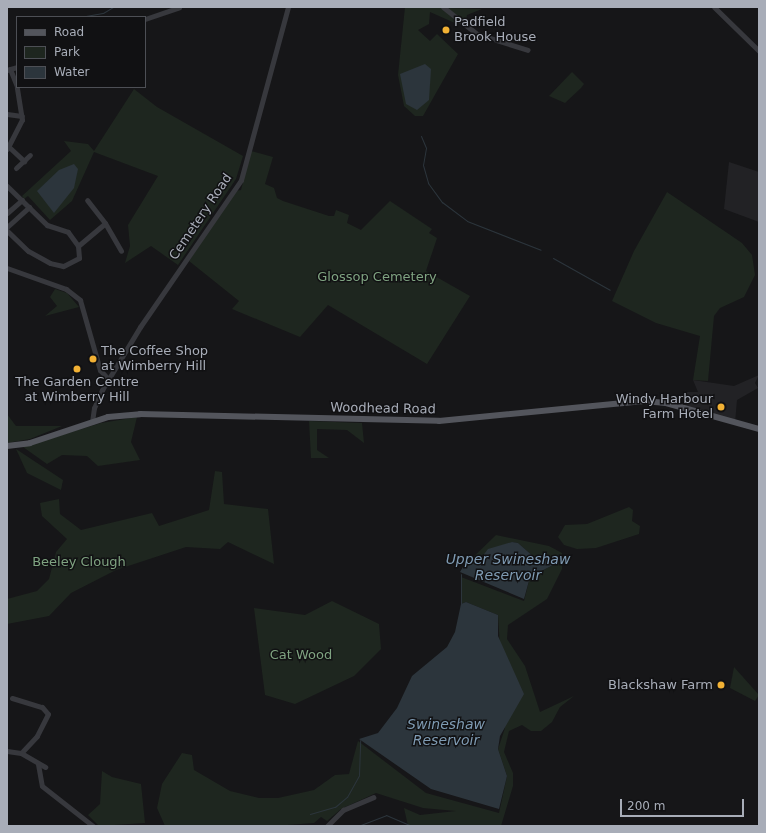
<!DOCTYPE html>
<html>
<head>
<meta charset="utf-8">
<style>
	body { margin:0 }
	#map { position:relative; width:766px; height:833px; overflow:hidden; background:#161618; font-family:"DejaVu Sans",sans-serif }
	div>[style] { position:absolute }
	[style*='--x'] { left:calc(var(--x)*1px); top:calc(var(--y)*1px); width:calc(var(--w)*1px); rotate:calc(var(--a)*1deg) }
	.built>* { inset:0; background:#222225 }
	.green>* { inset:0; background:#1e261f }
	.water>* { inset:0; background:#2c353c }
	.stream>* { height:1px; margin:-0.5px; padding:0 0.5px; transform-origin:0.5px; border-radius:0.5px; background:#2c353c }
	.minor>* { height:5px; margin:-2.5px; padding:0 2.5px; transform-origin:2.5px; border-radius:2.5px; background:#37383d }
	.major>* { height:6px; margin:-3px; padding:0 3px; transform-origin:3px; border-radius:3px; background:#53555c }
	.dots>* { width:11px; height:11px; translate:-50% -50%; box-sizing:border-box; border:2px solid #111113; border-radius:50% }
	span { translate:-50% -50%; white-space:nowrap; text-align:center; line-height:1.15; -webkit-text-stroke:3px #111113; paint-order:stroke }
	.poi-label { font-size:13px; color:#a8adb8 }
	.left { translate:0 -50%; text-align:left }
	.right { translate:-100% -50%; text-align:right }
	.street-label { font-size:13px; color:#a8adb8 }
	.park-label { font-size:13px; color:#7fa381 }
	.water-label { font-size:14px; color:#7f9bb3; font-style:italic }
	.frame { position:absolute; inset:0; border:8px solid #a8adb8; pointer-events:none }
	.legend { position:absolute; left:16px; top:16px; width:130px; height:72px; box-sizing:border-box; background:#111113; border:1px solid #4d4f55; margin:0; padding:5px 7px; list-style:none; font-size:12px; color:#a8adb8 }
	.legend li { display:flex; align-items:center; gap:8px; height:20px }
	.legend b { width:20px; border:1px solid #4d4f55 }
	.scale { position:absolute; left:620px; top:799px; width:124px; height:18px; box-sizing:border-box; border:2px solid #a8adb8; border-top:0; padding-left:5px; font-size:12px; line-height:14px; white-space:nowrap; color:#a8adb8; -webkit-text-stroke:3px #111113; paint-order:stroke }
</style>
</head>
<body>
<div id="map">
	<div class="built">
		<i style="clip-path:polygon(729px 162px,759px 172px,759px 222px,724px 209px)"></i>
		<i style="clip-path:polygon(759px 375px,755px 383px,758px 388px,737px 400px,735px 423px,683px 405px,687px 392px,698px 392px,693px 380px,734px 386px)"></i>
	</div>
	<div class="green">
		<i style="clip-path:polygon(405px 7px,482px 9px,467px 15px,466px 21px,457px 24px,430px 12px,429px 24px,418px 30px,430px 41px,437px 34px,458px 54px,423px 116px,415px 116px,404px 106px,398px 75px)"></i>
		<i style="clip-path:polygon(572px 72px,584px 84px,581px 88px,565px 103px,549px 96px)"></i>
		<i style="clip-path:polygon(134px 89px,157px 107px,243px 156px,236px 179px,178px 265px,151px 246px,125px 263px,130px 246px,128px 225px,158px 176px,94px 152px,72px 201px,50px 220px,28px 196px,24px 199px,22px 196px,71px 151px,64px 141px,88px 144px,94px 151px)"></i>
		<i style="clip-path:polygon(251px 151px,273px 157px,265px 184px,274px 188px,277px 198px,283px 201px,329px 216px,334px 216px,336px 210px,349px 215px,347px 223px,361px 230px,390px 201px,432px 229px,429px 233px,437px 238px,426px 271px,470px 296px,427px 364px,328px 305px,300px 337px,232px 309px,239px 301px,189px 261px,235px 191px,241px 190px)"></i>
		<i style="clip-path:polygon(667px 192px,742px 243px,752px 255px,755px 275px,744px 297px,720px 308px,714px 316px,708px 381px,693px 380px,700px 336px,656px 323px,612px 301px,634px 251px)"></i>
		<i style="clip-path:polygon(55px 289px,67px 293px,79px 307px,45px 316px,57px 306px,50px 297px)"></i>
		<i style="clip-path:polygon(7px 414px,16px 426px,62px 426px,30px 439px,7px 443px)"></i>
		<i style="clip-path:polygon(137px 417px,131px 442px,140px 460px,98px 466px,87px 456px,62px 455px,47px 464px,23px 447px,101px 423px)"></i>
		<i style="clip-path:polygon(309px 421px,362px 423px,364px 443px,347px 430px,317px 429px,317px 450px,329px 458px,311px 458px)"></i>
		<i style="clip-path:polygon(16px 449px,63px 480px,61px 490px,27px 473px)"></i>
		<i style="clip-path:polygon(215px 471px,222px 472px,224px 504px,268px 509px,274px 564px,228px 542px,220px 549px,186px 547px,116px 570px,71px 593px,49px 616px,7px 624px,7px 599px,37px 591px,49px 579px,56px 552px,67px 539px,42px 516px,40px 503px,59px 499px,60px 514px,81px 530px,152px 513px,159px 526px,209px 510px)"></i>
		<i style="clip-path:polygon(629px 507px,633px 510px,632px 521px,640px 526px,639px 534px,596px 548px,577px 549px,564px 545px,558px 537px,565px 525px,587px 524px)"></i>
		<i style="clip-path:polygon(496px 535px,549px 546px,562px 553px,562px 569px,547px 599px,508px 625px,507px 639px,525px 666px,540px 712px,574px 696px,560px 707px,552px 722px,541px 731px,531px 731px,522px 725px,509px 731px,504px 752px,513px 773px,513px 786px,501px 826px,408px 826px,404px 808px,420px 815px,456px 811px,423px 808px,376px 793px,341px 809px,327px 821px,321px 817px,314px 823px,274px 826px,165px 826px,157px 808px,162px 784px,182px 753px,192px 755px,194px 770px,230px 791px,259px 798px,278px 798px,314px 790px,335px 775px,349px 774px,358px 741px,426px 793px,499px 813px,507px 776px,498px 749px,505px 728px,498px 615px,466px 602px,461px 604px,461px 577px,524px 601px,530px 577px,553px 565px,553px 560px,534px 557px,518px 543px,512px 542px,482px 555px,473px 565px,463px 567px)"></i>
		<i style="clip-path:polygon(332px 601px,379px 624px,381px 649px,354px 676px,295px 704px,265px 695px,254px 608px,305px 615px)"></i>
		<i style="clip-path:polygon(734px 667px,759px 695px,755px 701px,730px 688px)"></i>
		<i style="clip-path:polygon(102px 771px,112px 777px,141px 784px,145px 823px,99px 826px,88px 815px,100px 804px)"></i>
	</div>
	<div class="water">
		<i style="clip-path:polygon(425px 64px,431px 69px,429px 100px,417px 110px,406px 104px,400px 74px)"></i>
		<i style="clip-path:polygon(74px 164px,78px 169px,74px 188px,54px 213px,37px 191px,59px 170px)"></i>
		<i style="clip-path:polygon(512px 542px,518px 543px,534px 557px,554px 560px,553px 565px,530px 577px,524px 599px,460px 572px,463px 567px,478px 562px,488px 549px)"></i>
		<i style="clip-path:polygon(466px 602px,498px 615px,498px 636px,524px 694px,500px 736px,498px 749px,507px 776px,499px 809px,431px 789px,359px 739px,378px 733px,397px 708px,412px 676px,447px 647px,455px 632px,461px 604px)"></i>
	</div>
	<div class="stream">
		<i style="--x:80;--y:17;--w:23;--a:-10"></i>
		<i style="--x:103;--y:13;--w:12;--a:-31"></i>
		<i style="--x:421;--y:136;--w:13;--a:67"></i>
		<i style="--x:426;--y:148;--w:17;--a:100"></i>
		<i style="--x:423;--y:165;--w:19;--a:74"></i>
		<i style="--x:428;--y:183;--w:24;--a:54"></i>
		<i style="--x:442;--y:202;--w:31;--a:37"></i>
		<i style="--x:467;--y:221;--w:79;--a:21.4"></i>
		<i style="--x:553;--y:258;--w:65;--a:29.3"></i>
		<i style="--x:461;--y:574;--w:30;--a:90"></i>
		<i style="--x:310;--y:814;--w:26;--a:-16"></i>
		<i style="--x:335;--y:807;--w:16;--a:-40"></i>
		<i style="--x:347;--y:797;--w:25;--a:-61"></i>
		<i style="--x:359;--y:775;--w:35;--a:-88"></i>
		<i style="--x:358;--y:826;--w:30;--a:-21"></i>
		<i style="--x:386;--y:815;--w:28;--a:23"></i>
	</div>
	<div class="minor">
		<i style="--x:443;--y:7;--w:43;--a:38.5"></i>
		<i style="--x:477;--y:34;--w:53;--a:17.4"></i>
		<i style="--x:714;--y:7;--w:63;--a:44.4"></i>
		<i style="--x:145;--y:19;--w:36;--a:-19"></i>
		<i style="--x:10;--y:69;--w:18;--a:68"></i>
		<i style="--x:7;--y:70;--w:10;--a:-17"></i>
		<i style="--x:7;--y:114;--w:15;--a:8"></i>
		<i style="--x:9;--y:147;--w:21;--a:43"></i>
		<i style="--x:7;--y:149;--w:33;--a:-63"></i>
		<i style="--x:22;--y:120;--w:33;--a:-99"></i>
		<i style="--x:16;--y:168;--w:19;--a:-43"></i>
		<i style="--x:7;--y:186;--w:56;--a:44.3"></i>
		<i style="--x:47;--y:225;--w:22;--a:18"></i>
		<i style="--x:68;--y:232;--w:17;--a:54"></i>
		<i style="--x:78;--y:246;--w:12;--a:85"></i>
		<i style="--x:79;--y:258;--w:18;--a:153"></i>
		<i style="--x:63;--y:266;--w:13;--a:-167"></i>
		<i style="--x:50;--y:263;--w:25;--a:-151"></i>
		<i style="--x:28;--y:251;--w:29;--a:-136"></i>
		<i style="--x:7;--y:213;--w:20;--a:-41"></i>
		<i style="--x:105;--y:223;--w:32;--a:60"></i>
		<i style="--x:7;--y:227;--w:30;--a:-42"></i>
		<i style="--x:78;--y:246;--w:35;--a:-40"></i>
		<i style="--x:105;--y:223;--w:29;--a:-128"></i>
		<i style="--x:7;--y:268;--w:63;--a:19.6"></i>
		<i style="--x:66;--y:289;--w:18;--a:38"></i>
		<i style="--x:80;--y:300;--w:73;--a:74.1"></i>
		<i style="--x:100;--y:370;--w:13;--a:48"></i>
		<i style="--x:92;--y:422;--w:14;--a:-82"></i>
		<i style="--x:94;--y:408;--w:20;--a:-66"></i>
		<i style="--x:102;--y:390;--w:74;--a:-58.9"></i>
		<i style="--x:140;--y:327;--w:178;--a:-55.5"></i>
		<i style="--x:241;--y:180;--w:179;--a:-74.8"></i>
		<i style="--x:12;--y:698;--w:31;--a:17"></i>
		<i style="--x:42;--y:707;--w:9;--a:49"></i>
		<i style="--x:48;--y:714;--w:25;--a:117"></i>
		<i style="--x:37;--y:736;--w:23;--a:133"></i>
		<i style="--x:7;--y:751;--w:14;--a:8"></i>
		<i style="--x:21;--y:753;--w:28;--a:30"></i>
		<i style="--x:38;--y:764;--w:22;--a:80"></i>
		<i style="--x:42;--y:786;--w:65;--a:38.1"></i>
		<i style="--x:327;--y:826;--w:23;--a:-45"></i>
		<i style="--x:343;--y:810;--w:33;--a:-23"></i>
	</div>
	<div class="major">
		<i style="--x:7;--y:446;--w:23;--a:-7"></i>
		<i style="--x:30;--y:443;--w:82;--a:-18.4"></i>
		<i style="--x:108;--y:417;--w:32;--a:-5"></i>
		<i style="--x:140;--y:414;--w:299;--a:1.3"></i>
		<i style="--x:439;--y:421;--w:206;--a:-5.6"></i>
		<i style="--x:644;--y:401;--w:22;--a:5"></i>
		<i style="--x:666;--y:403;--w:97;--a:15.6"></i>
	</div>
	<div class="dots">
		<i style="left:446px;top:30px;background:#f2b134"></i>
		<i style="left:93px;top:359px;background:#f2b134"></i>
		<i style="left:77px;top:369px;background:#f2b134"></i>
		<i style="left:721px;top:407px;background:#f2b134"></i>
		<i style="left:721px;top:685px;background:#f2b134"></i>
	</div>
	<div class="poi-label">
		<span class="left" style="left:454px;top:30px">Padfield<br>Brook House</span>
		<span class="left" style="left:101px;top:359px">The Coffee Shop<br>at Wimberry Hill</span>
		<span style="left:77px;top:390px">The Garden Centre<br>at Wimberry Hill</span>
		<span class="right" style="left:713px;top:407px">Windy Harbour<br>Farm Hotel</span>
		<span class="right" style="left:713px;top:685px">Blackshaw Farm</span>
	</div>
	<div class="street-label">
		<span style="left:201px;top:217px;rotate:-56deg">Cemetery Road</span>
		<span style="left:383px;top:409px;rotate:1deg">Woodhead Road</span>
	</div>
	<div class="park-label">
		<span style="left:377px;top:277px">Glossop Cemetery</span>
		<span style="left:79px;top:562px">Beeley Clough</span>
		<span style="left:301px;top:655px">Cat Wood</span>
	</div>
	<div class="water-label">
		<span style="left:508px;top:567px">Upper Swineshaw<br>Reservoir</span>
		<span style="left:446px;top:732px">Swineshaw<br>Reservoir</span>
	</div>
	<div class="frame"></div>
	<ul class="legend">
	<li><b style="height:5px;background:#53555c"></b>Road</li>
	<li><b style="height:11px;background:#1e261f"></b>Park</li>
	<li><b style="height:11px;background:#2c353c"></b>Water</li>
	</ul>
	<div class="scale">200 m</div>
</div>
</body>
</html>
